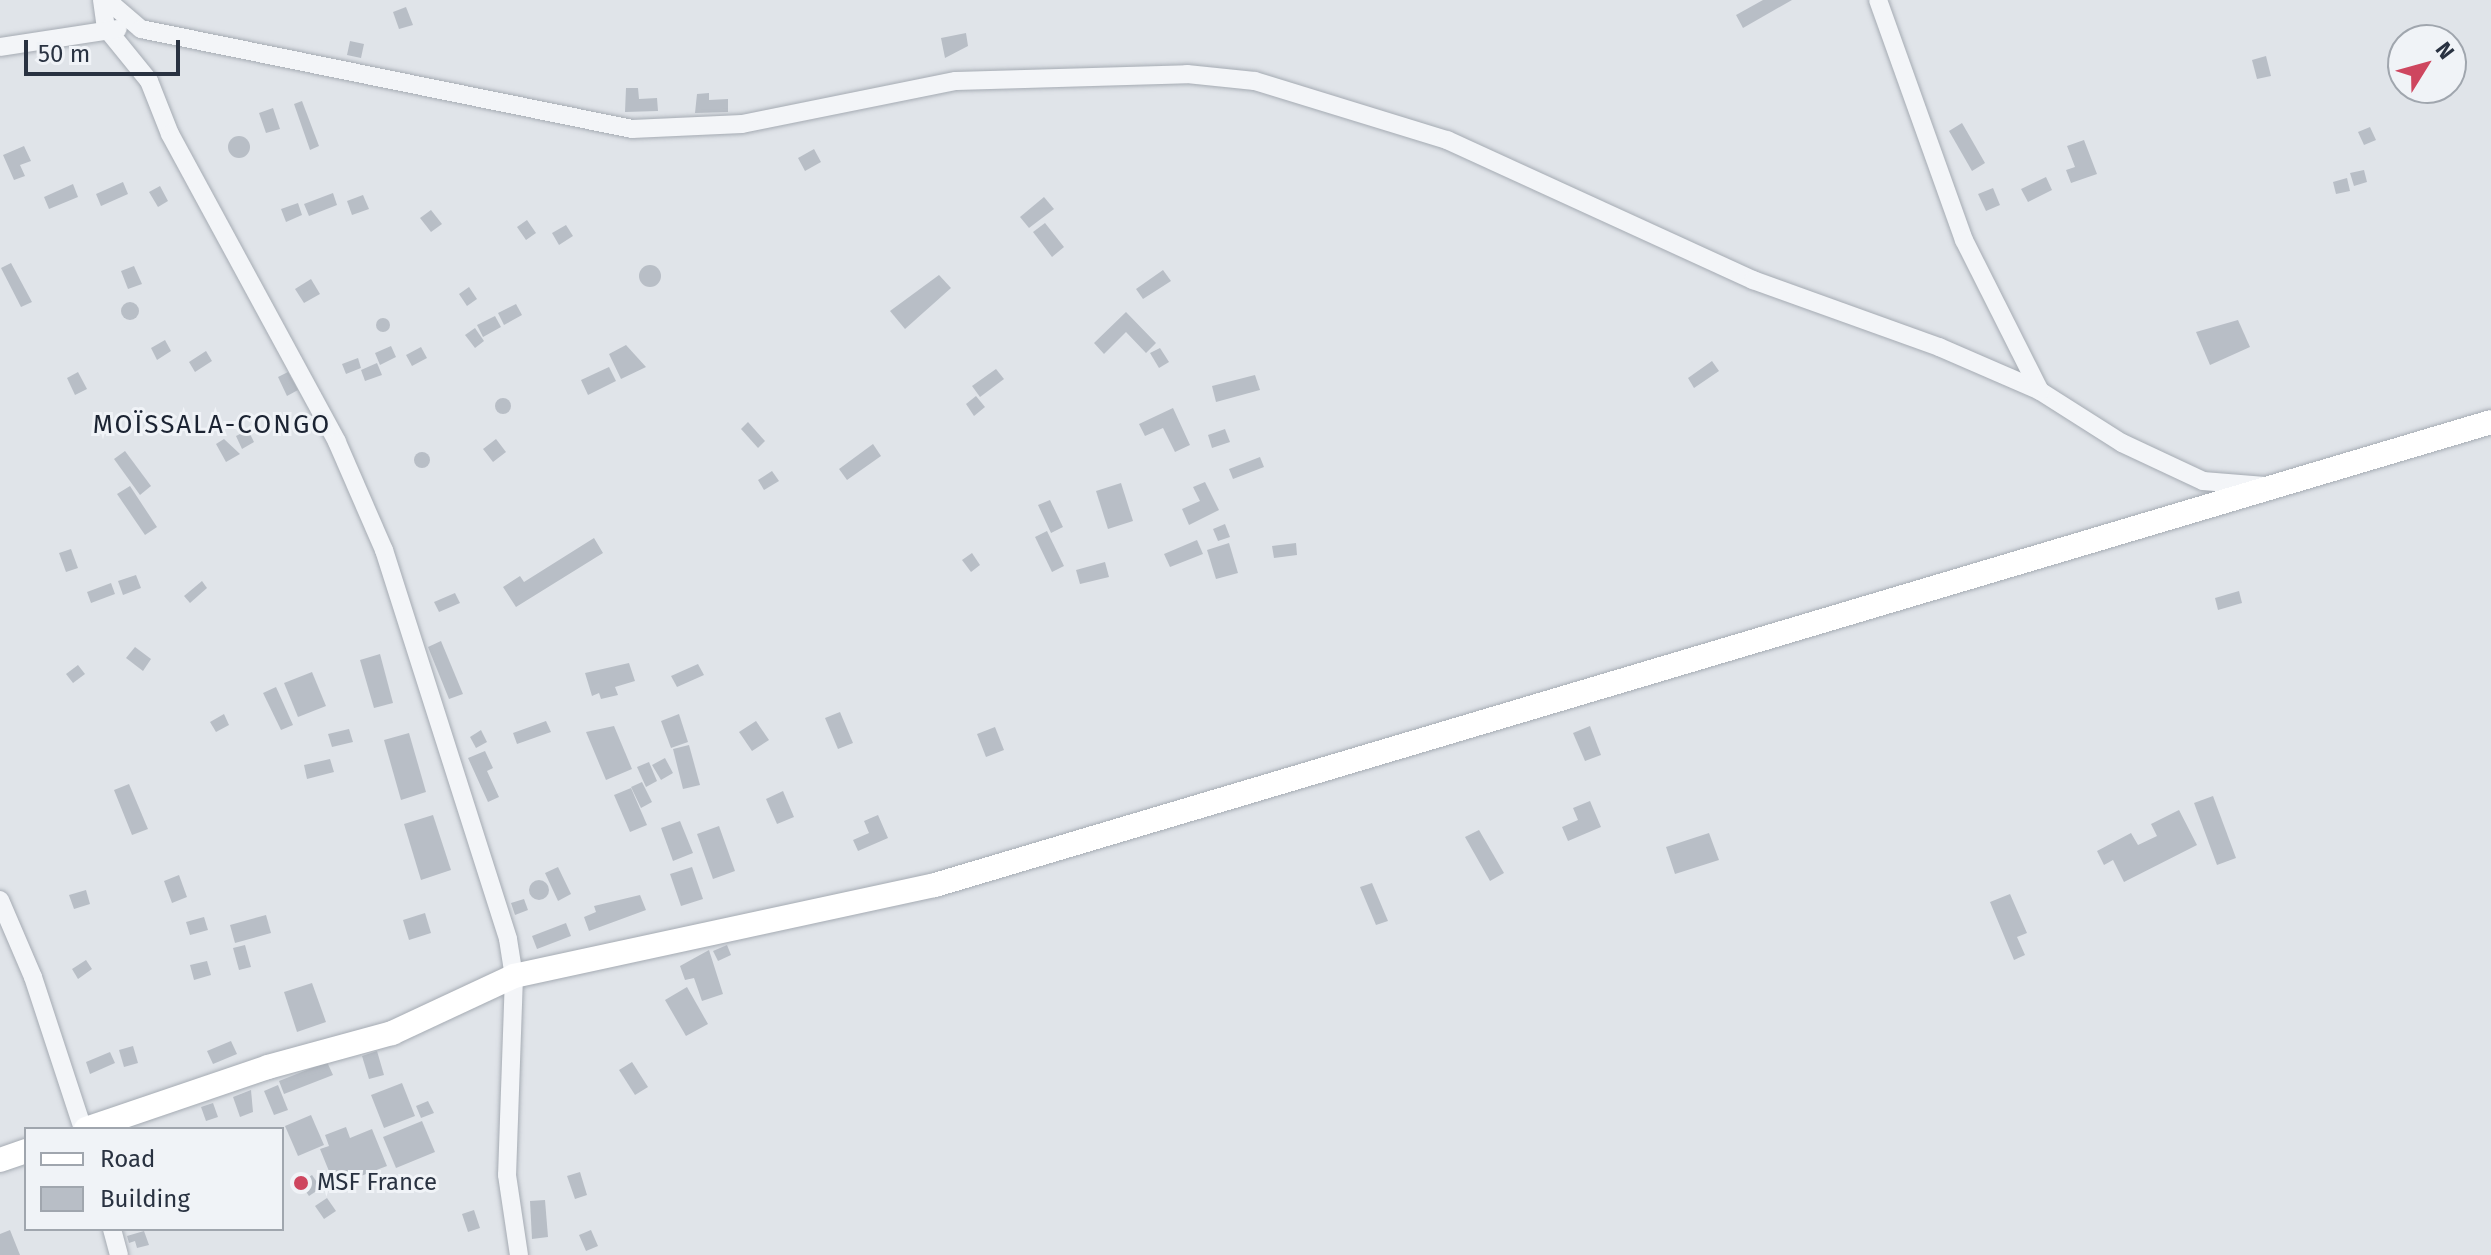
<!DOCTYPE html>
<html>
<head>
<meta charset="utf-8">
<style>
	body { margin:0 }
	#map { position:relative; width:2491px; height:1255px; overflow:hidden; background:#e0e4e9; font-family:"Fira Sans",sans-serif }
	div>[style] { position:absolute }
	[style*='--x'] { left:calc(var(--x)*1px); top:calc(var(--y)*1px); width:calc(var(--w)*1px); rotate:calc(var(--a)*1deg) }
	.building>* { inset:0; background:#b8bec6 }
	.round { border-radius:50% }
	.roads { filter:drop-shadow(0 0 2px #a5abb3) drop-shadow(0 0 2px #a5abb3) }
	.street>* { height:18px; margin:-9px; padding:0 9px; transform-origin:9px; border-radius:9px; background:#f3f5f8 }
	.secondary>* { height:24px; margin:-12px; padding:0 12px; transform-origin:12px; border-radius:12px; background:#fff }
	.dots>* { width:22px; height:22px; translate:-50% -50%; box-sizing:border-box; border:4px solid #f0f3f7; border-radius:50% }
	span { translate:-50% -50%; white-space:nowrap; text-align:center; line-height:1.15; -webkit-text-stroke:6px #f0f3f7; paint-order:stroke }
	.poi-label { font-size:24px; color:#293241 }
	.left { translate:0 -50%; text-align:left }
	.neighbourhood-label { font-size:26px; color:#1b2332; letter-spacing:2px }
	.legend { position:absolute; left:24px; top:1127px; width:260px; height:104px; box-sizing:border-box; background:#f0f3f7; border:2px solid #a0a6ae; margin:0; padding:10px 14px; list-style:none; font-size:24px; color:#293241 }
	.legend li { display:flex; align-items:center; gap:16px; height:40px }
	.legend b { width:40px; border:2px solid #a0a6ae }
	.north { position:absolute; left:2387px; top:24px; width:80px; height:80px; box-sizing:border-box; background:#f0f3f7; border:2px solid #a0a6ae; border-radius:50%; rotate:53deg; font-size:22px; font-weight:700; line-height:32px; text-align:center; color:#293241 }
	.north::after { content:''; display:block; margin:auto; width:28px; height:36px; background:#ce465f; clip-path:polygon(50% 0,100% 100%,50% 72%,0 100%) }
	.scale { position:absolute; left:24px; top:40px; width:156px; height:36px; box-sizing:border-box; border:4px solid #293241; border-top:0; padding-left:10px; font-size:24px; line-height:28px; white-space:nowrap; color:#293241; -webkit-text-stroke:6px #f0f3f7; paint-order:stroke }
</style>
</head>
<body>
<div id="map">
	<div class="building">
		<i style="clip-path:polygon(1763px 0,1792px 0,1743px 28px,1736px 15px)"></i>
		<i style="clip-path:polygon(406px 7px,413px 25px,399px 29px,393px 12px)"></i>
		<i style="clip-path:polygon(966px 33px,968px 46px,945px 58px,941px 38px)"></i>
		<i style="clip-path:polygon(350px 41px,364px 44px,361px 58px,347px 55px)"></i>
		<i style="clip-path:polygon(2266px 56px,2271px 76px,2257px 79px,2252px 60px)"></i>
		<i style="clip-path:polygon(626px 88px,638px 88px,639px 99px,657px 98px,658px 111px,625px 112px)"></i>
		<i style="clip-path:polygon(709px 93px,709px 100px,728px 99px,728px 112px,695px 113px,697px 94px)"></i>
		<i style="clip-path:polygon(302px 101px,319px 146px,310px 150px,294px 104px)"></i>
		<i style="clip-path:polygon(273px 108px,280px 129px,266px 133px,259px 113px)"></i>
		<i style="clip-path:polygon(1962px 123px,1985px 163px,1972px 171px,1949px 131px)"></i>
		<i style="clip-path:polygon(2370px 127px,2376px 140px,2364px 145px,2358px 132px)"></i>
		<i class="round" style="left:228px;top:136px;width:22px;height:22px"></i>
		<i style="clip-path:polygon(2084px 140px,2097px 174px,2071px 183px,2066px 170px,2075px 167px,2067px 146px)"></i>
		<i style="clip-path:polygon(24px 146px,31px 161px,20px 165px,25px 176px,14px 180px,3px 155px)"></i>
		<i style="clip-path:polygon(814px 149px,821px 162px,805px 171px,798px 158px)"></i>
		<i style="clip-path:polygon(2364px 170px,2367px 182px,2354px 186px,2350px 173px)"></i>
		<i style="clip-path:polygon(2046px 177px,2052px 190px,2028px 202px,2021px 189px)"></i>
		<i style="clip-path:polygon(2347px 178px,2350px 191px,2336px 194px,2333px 182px)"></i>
		<i style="clip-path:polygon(123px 182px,128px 194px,101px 206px,96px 194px)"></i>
		<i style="clip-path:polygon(73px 184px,78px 197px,49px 209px,44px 197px)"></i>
		<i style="clip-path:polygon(160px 186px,168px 201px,158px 207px,149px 192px)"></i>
		<i style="clip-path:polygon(1993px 188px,2000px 205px,1986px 211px,1978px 194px)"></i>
		<i style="clip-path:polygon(333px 193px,337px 205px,309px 216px,304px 204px)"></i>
		<i style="clip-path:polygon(363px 195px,369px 209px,352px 215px,347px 201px)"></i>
		<i style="clip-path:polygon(1044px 197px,1054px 209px,1029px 228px,1020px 217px)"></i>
		<i style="clip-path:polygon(298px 203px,302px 215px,286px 222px,281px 209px)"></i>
		<i style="clip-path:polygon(431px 210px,442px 224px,431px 232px,420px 218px)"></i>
		<i style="clip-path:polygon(527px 220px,536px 233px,526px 240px,517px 227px)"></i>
		<i style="clip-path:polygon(1045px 223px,1064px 247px,1052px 257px,1033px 232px)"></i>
		<i style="clip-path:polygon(566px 225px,573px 236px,559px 245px,552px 233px)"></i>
		<i style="clip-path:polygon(11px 263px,32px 302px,21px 307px,1px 268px)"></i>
		<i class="round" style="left:639px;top:265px;width:22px;height:22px"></i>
		<i style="clip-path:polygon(134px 266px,142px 284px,128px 289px,121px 271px)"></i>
		<i style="clip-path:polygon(1163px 270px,1171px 281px,1143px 299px,1136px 289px)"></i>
		<i style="clip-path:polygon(939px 275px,951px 288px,905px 329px,890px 311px)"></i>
		<i style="clip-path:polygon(311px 279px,320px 294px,304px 303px,295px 289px)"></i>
		<i style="clip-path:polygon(469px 287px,477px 299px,467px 306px,459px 294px)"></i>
		<i class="round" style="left:121px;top:302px;width:18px;height:18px"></i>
		<i style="clip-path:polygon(516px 304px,522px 315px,504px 325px,498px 313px)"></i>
		<i style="clip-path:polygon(1126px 312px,1156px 343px,1146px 353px,1126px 332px,1104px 354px,1094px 343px)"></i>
		<i style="clip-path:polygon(495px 316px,501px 327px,483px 337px,477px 325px)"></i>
		<i class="round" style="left:376px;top:318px;width:14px;height:14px"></i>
		<i style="clip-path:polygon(2238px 320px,2250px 347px,2210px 365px,2196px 332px)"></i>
		<i style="clip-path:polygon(475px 328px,484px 341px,475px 348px,465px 335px)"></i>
		<i style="clip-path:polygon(165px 340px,171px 351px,157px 360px,151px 348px)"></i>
		<i style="clip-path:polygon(626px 345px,646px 367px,621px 379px,609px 354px)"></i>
		<i style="clip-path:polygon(391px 346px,396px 357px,380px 365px,375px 353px)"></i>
		<i style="clip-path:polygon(421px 347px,427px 358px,412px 366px,406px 355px)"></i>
		<i style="clip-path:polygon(1160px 348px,1169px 362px,1159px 368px,1150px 353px)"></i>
		<i style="clip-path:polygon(206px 351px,212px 361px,195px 372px,189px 362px)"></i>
		<i style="clip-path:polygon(358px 358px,361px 368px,346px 374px,342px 364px)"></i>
		<i style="clip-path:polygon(1712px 361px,1719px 371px,1694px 388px,1688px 378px)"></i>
		<i style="clip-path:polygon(377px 363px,382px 375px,365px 381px,361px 370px)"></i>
		<i style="clip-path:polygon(609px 367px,616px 381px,588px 395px,581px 380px)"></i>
		<i style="clip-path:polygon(996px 369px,1004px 379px,980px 397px,972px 386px)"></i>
		<i style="clip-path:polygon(78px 372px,87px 389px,75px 395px,67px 378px)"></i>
		<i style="clip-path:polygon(288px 372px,298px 390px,287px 396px,278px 377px)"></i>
		<i style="clip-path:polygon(1255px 375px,1260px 390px,1216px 402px,1212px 386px)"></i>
		<i style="clip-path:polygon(976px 396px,985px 407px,974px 416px,966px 404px)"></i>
		<i class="round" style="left:495px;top:398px;width:16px;height:16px"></i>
		<i style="clip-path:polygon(1173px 408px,1190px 445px,1175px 452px,1163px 428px,1145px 436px,1139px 424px)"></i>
		<i style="clip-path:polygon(748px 422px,765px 441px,758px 448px,741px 429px)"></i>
		<i style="clip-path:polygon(1225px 429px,1230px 442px,1212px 448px,1208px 435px)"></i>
		<i style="clip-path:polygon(248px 430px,254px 442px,242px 449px,236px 436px)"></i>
		<i style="clip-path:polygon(224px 439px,240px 454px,226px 462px,216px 444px)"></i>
		<i style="clip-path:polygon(496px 439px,506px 452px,493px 462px,483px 449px)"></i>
		<i style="clip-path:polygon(873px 444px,881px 456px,847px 480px,839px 469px)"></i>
		<i style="clip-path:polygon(125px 451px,151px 486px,140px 495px,114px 459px)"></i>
		<i class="round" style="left:414px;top:452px;width:16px;height:16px"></i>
		<i style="clip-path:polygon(1260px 457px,1264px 467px,1233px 479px,1229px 469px)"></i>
		<i style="clip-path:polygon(772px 471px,779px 481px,764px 490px,758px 480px)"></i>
		<i style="clip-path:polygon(1205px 482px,1219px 510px,1189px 525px,1182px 509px,1200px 501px,1193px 487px)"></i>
		<i style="clip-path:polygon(1121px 483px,1133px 521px,1108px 529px,1096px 491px)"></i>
		<i style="clip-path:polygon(130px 486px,157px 527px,145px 535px,117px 494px)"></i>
		<i style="clip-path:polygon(1050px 500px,1063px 527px,1051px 533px,1038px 505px)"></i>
		<i style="clip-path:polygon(1225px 524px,1230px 537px,1218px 541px,1213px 529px)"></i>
		<i style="clip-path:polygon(1047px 531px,1064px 566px,1052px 572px,1035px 537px)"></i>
		<i style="clip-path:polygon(594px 538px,603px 553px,516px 607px,503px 587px,520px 576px,524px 582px)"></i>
		<i style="clip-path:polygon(1197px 540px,1203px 554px,1170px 567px,1164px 554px)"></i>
		<i style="clip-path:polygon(1229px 543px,1238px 573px,1216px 579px,1207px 550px)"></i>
		<i style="clip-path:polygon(1296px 543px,1297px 555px,1274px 558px,1272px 546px)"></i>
		<i style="clip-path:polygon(71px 549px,78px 568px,66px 572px,59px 553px)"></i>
		<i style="clip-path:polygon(972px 553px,980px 565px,971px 572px,962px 560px)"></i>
		<i style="clip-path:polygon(1105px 562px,1109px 577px,1080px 584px,1076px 570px)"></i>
		<i style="clip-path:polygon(136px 575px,141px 588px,123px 595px,118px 581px)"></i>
		<i style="clip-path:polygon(202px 581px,207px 588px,190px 603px,184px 596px)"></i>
		<i style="clip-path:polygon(111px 583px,115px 594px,91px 603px,87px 592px)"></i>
		<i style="clip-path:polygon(2239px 591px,2242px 603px,2218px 610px,2215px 598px)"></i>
		<i style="clip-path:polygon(455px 593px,460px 603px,439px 612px,434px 602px)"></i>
		<i style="clip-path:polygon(441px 641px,463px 694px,449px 699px,428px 647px)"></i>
		<i style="clip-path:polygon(135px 647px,151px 659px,143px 671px,126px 658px)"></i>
		<i style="clip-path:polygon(380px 654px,393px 703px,374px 708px,360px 660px)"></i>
		<i style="clip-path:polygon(629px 663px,635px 681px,615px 687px,618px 695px,601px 699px,599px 693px,592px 696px,585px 673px)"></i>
		<i style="clip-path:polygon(698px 664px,704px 675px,677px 687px,671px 676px)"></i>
		<i style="clip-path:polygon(78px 665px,85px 674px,73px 683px,66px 674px)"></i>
		<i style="clip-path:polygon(312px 672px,326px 706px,298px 717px,284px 683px)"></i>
		<i style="clip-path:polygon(276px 687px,293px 725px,281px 730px,263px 693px)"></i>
		<i style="clip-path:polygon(840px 712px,853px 743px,838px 749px,825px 718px)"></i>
		<i style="clip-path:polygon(224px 714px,229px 725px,216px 732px,210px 722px)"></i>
		<i style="clip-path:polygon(679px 714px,688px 742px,671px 748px,661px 721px)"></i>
		<i style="clip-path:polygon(546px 721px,551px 732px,517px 744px,513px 733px)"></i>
		<i style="clip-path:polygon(756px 721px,769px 740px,752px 751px,739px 732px)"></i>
		<i style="clip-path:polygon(614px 726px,632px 769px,606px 780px,586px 732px)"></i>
		<i style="clip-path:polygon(1590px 726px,1601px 755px,1585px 761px,1573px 733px)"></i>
		<i style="clip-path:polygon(995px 727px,1004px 750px,986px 757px,977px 734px)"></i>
		<i style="clip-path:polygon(349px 729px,353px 742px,332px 747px,328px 734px)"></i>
		<i style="clip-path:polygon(481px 730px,487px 742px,476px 748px,470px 737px)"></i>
		<i style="clip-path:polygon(409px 733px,426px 792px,401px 800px,384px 740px)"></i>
		<i style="clip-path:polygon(689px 745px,700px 785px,683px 789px,673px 749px)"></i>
		<i style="clip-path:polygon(485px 751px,493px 768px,487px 771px,499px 797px,488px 802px,468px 758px)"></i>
		<i style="clip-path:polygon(665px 758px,673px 773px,661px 780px,652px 765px)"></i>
		<i style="clip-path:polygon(330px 759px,334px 772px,307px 779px,304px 765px)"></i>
		<i style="clip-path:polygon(649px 762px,657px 781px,646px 787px,637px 767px)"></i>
		<i style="clip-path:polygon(642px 782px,652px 802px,641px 808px,631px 787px)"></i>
		<i style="clip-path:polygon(129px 784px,148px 829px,132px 835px,114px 790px)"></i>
		<i style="clip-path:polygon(631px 788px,647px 825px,630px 832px,614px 795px)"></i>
		<i style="clip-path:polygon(783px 791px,794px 817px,777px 824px,766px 799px)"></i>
		<i style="clip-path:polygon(2213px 796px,2236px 858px,2217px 865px,2194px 803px)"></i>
		<i style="clip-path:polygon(1590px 801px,1601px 827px,1568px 841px,1562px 827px,1578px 820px,1573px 808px)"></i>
		<i style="clip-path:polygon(2179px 810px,2197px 845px,2124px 882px,2113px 860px,2104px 865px,2097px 851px,2131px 833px,2138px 845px,2157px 836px,2151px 824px)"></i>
		<i style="clip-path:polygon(433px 815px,451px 870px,421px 880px,404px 824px)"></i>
		<i style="clip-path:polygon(878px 815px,888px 838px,858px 851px,853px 840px,869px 833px,864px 821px)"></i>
		<i style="clip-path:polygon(680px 821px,693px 853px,673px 861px,661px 828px)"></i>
		<i style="clip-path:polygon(719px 826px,735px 871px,713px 879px,697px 834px)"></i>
		<i style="clip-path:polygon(1479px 830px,1504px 873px,1490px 881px,1465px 837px)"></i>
		<i style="clip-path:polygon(1709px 833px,1719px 860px,1675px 874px,1666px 847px)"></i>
		<i style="clip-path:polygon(558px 867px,571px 894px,558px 901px,545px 873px)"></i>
		<i style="clip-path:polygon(692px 867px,703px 899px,681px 906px,670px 874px)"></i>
		<i style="clip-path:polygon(179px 875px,187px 897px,172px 903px,164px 881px)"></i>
		<i class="round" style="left:529px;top:880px;width:20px;height:20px"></i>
		<i style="clip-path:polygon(1372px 883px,1388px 921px,1376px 925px,1360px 887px)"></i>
		<i style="clip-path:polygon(86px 890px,90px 904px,74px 909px,69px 895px)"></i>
		<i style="clip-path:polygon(2010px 894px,2027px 933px,2017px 937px,2025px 955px,2014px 960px,1990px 902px)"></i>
		<i style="clip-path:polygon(640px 895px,646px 910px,589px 931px,584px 917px,596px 912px,594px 906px)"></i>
		<i style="clip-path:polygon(524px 899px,528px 910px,515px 915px,511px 903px)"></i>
		<i style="clip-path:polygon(425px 913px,431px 933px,409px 940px,403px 920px)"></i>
		<i style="clip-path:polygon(266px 915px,271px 933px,235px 943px,230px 925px)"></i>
		<i style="clip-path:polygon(204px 917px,208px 930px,190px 935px,186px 922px)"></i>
		<i style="clip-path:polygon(566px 923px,571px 936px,537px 949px,532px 936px)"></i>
		<i style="clip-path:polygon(245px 945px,251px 967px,239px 970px,233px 948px)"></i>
		<i style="clip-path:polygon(727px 945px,731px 955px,718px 961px,713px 951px)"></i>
		<i style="clip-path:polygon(709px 950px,723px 994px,702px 1001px,694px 978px,685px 980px,680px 966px)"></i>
		<i style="clip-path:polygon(86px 960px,92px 969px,78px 979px,72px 969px)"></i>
		<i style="clip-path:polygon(207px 961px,211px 975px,194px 980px,190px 965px)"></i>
		<i style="clip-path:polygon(312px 983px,326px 1022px,297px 1032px,284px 992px)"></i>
		<i style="clip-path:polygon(687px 987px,708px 1024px,686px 1036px,665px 1000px)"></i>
		<i style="clip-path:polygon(231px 1041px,237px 1054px,213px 1064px,207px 1051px)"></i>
		<i style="clip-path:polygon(133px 1046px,138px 1063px,124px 1067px,119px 1050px)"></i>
		<i style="clip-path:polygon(377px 1051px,384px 1075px,369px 1079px,362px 1056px)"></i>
		<i style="clip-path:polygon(110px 1052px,115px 1063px,90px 1074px,86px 1062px)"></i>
		<i style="clip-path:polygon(327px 1062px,333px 1075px,284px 1094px,279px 1081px)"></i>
		<i style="clip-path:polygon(632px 1062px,648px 1087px,635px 1095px,619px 1070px)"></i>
		<i style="clip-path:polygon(402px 1083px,415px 1116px,384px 1128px,371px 1095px)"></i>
		<i style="clip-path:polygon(278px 1085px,288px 1110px,274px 1115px,264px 1091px)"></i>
		<i style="clip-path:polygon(251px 1090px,253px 1112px,240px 1117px,233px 1097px)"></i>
		<i style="clip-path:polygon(428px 1101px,434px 1113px,421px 1118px,416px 1106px)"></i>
		<i style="clip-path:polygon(213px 1103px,218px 1117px,206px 1121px,201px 1107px)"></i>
		<i style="clip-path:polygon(311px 1115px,324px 1145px,298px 1156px,285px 1126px)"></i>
		<i style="clip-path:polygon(422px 1121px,435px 1152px,396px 1168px,383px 1137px)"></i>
		<i style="clip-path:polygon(346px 1127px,350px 1138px,372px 1129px,387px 1166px,335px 1186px,320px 1149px,329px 1146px,325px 1135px)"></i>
		<i style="clip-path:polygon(580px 1172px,587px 1195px,575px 1199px,567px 1176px)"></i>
		<i style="clip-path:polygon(312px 1175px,321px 1188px,309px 1196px,300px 1183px)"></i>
		<i style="clip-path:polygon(327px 1198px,336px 1211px,324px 1219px,315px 1206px)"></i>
		<i style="clip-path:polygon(545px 1200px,548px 1237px,532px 1239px,530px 1201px)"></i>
		<i style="clip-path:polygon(474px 1210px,480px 1228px,468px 1232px,462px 1214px)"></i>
		<i style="clip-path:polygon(10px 1230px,20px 1255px,0 1255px,0 1234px)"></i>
		<i style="clip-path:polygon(591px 1230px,598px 1246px,586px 1251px,579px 1235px)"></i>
		<i style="clip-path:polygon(144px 1231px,149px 1245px,137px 1248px,135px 1241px,129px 1243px,127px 1236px)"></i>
	</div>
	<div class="roads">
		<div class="street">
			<i style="--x:102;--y:0;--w:28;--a:82"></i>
			<i style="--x:106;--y:28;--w:68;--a:50.9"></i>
			<i style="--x:149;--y:81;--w:57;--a:68.4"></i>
			<i style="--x:170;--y:134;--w:350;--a:61.5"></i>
			<i style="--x:337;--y:442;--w:118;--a:66.5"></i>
			<i style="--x:384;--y:550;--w:408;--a:72.3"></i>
			<i style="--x:508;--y:939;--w:37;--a:81"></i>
			<i style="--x:514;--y:976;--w:199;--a:92"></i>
			<i style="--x:507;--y:1175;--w:81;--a:81.5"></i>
			<i style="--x:107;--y:0;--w:45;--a:40.5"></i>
			<i style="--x:141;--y:29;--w:501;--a:11.51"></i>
			<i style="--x:632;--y:129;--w:110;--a:-2.6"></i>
			<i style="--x:742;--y:124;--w:218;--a:-11.4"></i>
			<i style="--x:956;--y:81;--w:231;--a:-1.7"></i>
			<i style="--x:1187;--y:74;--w:68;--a:5.9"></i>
			<i style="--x:1255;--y:81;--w:201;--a:17.1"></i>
			<i style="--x:1447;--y:140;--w:337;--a:24.6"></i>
			<i style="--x:1753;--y:280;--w:198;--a:19.8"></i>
			<i style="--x:1939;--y:347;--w:110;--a:23.5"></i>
			<i style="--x:2040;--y:391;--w:97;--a:32.4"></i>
			<i style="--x:2122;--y:443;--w:89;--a:25.1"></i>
			<i style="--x:2203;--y:481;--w:62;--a:4.6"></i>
			<i style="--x:1878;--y:0;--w:255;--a:70.3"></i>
			<i style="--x:1964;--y:240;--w:169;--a:63.3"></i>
			<i style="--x:0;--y:47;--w:119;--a:-8.7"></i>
			<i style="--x:0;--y:900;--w:84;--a:66.8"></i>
			<i style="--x:33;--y:977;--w:160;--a:71.8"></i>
			<i style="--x:112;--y:1229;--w:27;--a:75"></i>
		</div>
		<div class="secondary">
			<i style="--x:86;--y:1129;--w:192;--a:-18.8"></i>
			<i style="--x:268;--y:1067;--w:129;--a:-15.3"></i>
			<i style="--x:392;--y:1033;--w:135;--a:-25"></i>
			<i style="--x:514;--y:976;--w:431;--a:-12.2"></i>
			<i style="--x:935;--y:885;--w:1623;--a:-16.57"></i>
			<i style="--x:0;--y:1160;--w:28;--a:-19"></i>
		</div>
	</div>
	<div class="dots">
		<i style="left:301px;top:1183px;background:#ce465f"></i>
	</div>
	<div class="poi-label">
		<span class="left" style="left:317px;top:1183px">MSF France</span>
	</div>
	<div class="neighbourhood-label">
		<span style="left:212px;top:425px">MOÏSSALA-CONGO</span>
	</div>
	<ul class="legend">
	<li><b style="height:10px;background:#fff"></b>Road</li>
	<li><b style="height:22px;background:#b8bec6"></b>Building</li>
	</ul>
	<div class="north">N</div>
	<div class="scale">50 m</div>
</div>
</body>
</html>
